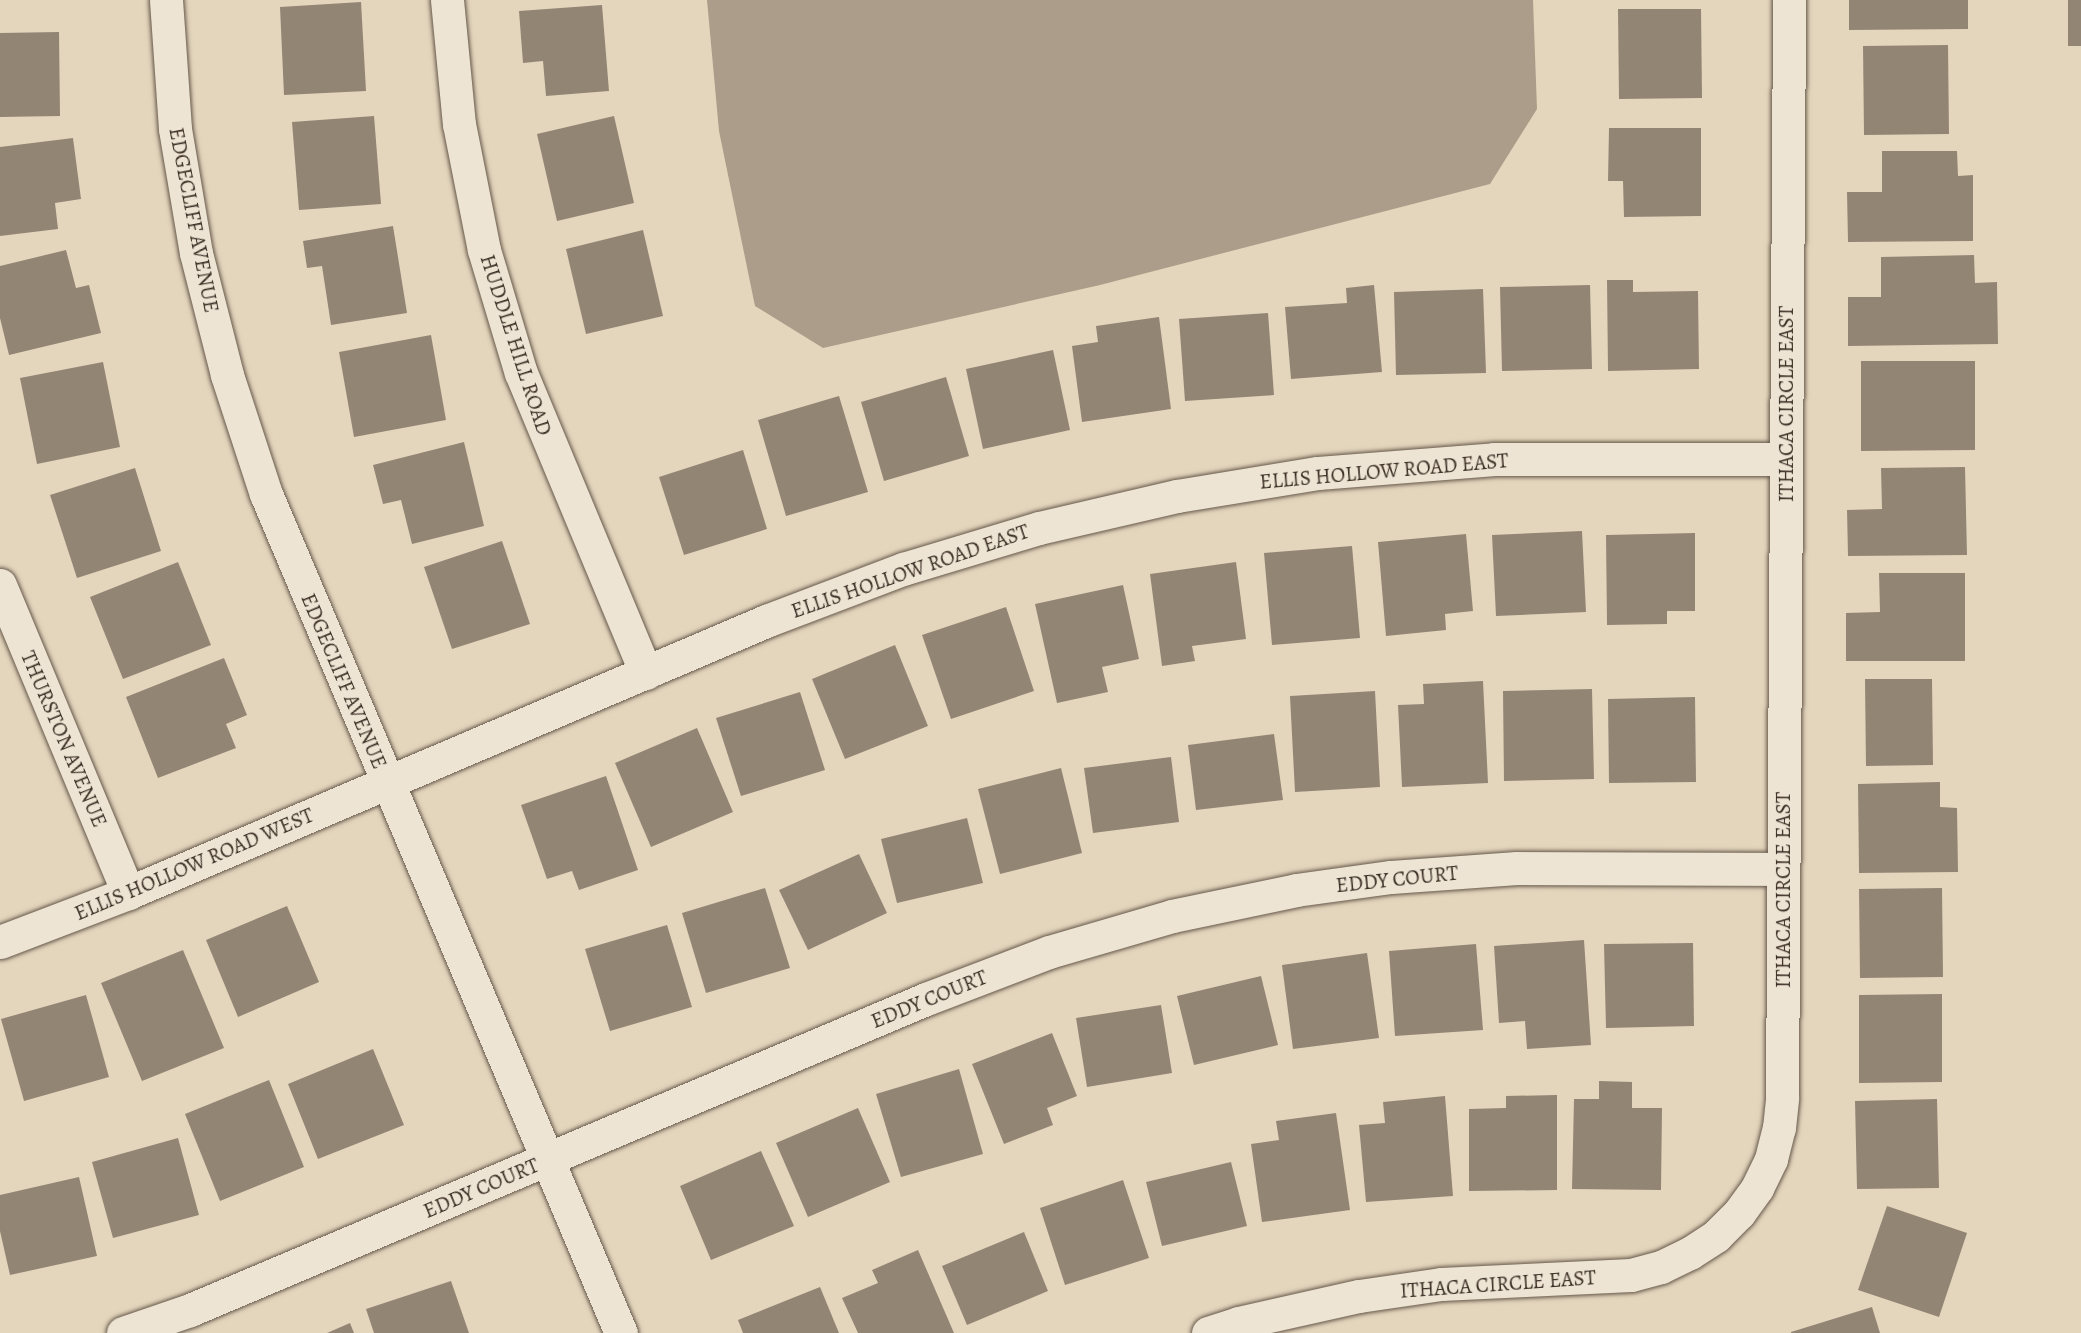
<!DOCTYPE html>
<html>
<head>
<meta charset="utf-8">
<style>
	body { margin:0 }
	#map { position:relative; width:2081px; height:1333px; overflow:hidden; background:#e4d6bd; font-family:Alegreya,serif }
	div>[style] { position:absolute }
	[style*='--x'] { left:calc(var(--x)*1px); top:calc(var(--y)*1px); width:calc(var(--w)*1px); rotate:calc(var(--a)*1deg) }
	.water>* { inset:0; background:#ab9d89 }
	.building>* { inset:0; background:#938574 }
	.roads { filter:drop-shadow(0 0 2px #66584a) drop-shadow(0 0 2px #66584a) }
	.minor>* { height:33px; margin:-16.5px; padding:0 16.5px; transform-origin:16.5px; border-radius:16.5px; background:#ede4d4 }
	span { translate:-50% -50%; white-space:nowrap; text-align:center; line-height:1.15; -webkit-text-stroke:6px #ede4d4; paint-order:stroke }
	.street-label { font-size:21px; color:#3c2e24 }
</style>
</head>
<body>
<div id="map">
	<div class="water">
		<i style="clip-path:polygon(707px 0,1533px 0,1537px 109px,1490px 184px,1100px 285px,823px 348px,755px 306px,719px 131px)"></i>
	</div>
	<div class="building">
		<i style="clip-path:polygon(1849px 0,1968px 0,1968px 29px,1849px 30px)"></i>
		<i style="clip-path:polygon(2068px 0,2081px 0,2081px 46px,2068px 46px)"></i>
		<i style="clip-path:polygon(361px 2px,366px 91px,284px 95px,280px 7px)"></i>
		<i style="clip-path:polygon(602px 5px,609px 91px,546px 96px,543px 61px,523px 63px,519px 11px)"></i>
		<i style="clip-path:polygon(1618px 9px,1701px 9px,1702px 98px,1619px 99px)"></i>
		<i style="clip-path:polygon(59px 32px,60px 116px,0 117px,0 33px)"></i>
		<i style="clip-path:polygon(1948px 45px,1949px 134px,1864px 135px,1863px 46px)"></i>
		<i style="clip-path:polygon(374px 116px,381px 204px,299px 210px,292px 122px)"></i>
		<i style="clip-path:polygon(614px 116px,634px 203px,557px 221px,537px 134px)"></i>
		<i style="clip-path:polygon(1609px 128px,1701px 128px,1701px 216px,1624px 217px,1623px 181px,1608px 181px)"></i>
		<i style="clip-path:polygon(73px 138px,81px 199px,55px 203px,58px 229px,0 236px,0 147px)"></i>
		<i style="clip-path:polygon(1882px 151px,1957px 151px,1958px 176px,1973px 175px,1973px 241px,1848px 242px,1847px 192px,1882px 192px)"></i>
		<i style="clip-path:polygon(393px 226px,407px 313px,331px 325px,322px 266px,307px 268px,303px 241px)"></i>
		<i style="clip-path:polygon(643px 230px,663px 316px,586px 334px,566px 249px)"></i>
		<i style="clip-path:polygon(66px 250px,76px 288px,89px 285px,101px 333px,9px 355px,0 318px,0 266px)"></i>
		<i style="clip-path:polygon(1974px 255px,1975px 283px,1997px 282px,1998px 344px,1848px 346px,1848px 297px,1881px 297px,1881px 257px)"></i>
		<i style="clip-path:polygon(1607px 280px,1633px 280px,1633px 292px,1698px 291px,1699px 369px,1608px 371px)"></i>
		<i style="clip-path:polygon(1374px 285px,1382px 372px,1291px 379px,1285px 307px,1347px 303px,1346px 288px)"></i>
		<i style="clip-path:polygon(1590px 285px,1592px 369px,1502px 371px,1500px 287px)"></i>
		<i style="clip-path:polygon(1483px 289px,1486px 373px,1396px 375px,1394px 292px)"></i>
		<i style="clip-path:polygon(1268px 313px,1274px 395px,1185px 401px,1179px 319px)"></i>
		<i style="clip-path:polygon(1159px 317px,1171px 409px,1082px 422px,1072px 346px,1098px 342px,1096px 326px)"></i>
		<i style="clip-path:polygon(431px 335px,446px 420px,354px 437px,339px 352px)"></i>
		<i style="clip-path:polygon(1053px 350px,1070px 430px,983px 449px,966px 369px)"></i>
		<i style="clip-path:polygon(1861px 361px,1975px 361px,1975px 450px,1861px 451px)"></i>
		<i style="clip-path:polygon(103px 362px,120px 447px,37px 464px,20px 378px)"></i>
		<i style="clip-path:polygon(946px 377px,969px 456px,884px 481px,861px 402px)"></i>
		<i style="clip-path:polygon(839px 396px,868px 492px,786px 516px,758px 420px)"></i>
		<i style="clip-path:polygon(464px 442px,484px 526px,412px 544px,401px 500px,383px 504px,373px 465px)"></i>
		<i style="clip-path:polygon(743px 450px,767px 529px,684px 555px,659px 477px)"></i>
		<i style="clip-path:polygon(1965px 467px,1967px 555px,1848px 556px,1847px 510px,1882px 509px,1881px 468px)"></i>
		<i style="clip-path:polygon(135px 468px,161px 551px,77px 578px,50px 495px)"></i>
		<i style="clip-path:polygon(1582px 531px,1586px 612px,1496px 616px,1492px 535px)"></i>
		<i style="clip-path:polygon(1695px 533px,1695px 611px,1667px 611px,1667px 624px,1607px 625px,1606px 535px)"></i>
		<i style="clip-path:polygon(1466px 534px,1473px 611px,1445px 614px,1446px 630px,1386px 636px,1378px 542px)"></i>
		<i style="clip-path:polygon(502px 541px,530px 624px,452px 649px,424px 567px)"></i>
		<i style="clip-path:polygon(1352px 546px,1360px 638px,1272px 645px,1264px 553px)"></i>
		<i style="clip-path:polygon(178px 562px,211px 645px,123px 679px,90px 597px)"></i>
		<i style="clip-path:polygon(1236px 562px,1246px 639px,1192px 646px,1195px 661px,1162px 666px,1150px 574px)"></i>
		<i style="clip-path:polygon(1879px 573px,1965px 573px,1965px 661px,1846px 661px,1846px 613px,1880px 612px)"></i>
		<i style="clip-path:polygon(1123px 585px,1139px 659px,1102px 667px,1108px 692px,1057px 703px,1035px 604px)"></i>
		<i style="clip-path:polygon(1006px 607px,1034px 691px,951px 719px,922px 635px)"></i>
		<i style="clip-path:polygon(895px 645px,928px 726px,845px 759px,812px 679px)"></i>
		<i style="clip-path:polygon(224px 658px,247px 715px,226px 724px,236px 748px,158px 778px,126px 697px)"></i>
		<i style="clip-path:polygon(1865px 679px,1932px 679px,1933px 765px,1866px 766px)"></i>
		<i style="clip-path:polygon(1483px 681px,1488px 783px,1402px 787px,1398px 705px,1424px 704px,1423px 684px)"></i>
		<i style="clip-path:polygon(1592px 689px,1594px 779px,1504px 781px,1503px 691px)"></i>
		<i style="clip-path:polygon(1375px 691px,1380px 787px,1295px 792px,1290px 696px)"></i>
		<i style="clip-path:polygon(800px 692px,825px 770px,741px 796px,716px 718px)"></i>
		<i style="clip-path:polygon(1695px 697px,1696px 782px,1609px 783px,1608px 699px)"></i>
		<i style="clip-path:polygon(697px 728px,733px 812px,651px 847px,615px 763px)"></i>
		<i style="clip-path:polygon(1274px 734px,1283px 800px,1196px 810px,1188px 745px)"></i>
		<i style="clip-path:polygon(1171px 757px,1179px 822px,1093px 833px,1084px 768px)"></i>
		<i style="clip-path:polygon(1061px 768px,1082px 853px,1000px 874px,978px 789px)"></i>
		<i style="clip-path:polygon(606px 776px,638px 870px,579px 890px,572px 871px,547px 879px,521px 805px)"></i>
		<i style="clip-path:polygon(1940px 782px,1940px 807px,1957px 808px,1958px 872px,1859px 873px,1858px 784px)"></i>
		<i style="clip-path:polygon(967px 818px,983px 883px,897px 903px,881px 839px)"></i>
		<i style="clip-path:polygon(859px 854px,887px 913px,808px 950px,779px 890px)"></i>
		<i style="clip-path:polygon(765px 888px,790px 968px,706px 993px,682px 913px)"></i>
		<i style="clip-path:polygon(1942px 888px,1943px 977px,1860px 978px,1859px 889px)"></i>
		<i style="clip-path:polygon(287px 906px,319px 982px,238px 1017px,206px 940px)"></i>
		<i style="clip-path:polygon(667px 925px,692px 1007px,610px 1031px,585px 949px)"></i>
		<i style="clip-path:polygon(1584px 940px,1591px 1045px,1527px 1049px,1525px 1021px,1499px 1023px,1494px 946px)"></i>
		<i style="clip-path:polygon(1693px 943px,1694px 1026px,1606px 1028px,1604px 944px)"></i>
		<i style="clip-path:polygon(1476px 944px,1483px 1030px,1395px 1036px,1389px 951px)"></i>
		<i style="clip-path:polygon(183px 950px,224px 1048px,142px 1081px,101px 983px)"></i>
		<i style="clip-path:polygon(1367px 953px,1379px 1038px,1293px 1049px,1282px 965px)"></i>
		<i style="clip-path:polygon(1261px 976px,1278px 1045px,1194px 1065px,1177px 996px)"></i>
		<i style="clip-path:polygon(1942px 994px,1942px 1082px,1859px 1083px,1859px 995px)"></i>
		<i style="clip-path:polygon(86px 995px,109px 1077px,24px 1101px,1px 1019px)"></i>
		<i style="clip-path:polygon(1161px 1005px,1172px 1073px,1087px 1087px,1076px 1018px)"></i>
		<i style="clip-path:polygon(1052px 1033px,1077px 1096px,1047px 1108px,1053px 1125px,1004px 1144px,972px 1064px)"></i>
		<i style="clip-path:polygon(373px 1049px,404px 1125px,318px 1159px,288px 1084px)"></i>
		<i style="clip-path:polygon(959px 1069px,983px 1154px,901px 1177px,876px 1094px)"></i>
		<i style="clip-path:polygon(269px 1080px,304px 1167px,220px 1201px,185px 1114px)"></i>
		<i style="clip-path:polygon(1599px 1081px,1632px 1082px,1632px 1108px,1662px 1108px,1661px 1190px,1572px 1189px,1574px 1099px,1599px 1099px)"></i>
		<i style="clip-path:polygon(1557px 1095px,1557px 1190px,1469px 1191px,1469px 1109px,1506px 1108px,1506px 1096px)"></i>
		<i style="clip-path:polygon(1445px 1096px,1453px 1196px,1366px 1202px,1359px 1125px,1385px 1123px,1383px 1102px)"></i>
		<i style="clip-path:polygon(1937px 1099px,1939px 1188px,1857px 1189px,1855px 1101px)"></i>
		<i style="clip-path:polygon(858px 1108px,890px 1182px,808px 1217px,776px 1143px)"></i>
		<i style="clip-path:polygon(1336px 1113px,1350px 1210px,1262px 1222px,1251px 1144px,1279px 1140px,1276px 1121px)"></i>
		<i style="clip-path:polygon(178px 1138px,199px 1215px,113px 1238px,92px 1162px)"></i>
		<i style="clip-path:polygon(761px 1151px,794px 1226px,711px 1260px,680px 1186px)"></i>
		<i style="clip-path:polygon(1231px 1162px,1247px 1226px,1162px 1246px,1146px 1182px)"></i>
		<i style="clip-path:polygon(79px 1177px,97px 1256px,10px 1275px,0 1231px,0 1195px)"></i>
		<i style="clip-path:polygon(1123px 1180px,1149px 1258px,1065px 1285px,1040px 1208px)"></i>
		<i style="clip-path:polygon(1887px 1206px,1967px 1233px,1939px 1317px,1858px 1290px)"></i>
		<i style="clip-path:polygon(1024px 1232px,1048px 1291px,967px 1325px,942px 1266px)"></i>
		<i style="clip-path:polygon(918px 1250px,954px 1333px,858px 1333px,842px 1298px,878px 1283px,872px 1270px)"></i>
		<i style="clip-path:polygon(451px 1281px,469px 1333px,374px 1333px,366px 1309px)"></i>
		<i style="clip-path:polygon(820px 1287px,839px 1333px,743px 1333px,738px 1320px)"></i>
		<i style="clip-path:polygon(1872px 1307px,1880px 1333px,1791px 1333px,1791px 1332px)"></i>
		<i style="clip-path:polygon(350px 1323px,354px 1333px,327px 1333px)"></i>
	</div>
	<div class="roads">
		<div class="minor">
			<i style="--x:166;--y:0;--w:129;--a:86"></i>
			<i style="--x:175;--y:129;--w:126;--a:80.4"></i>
			<i style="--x:196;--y:253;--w:126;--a:75.7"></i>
			<i style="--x:227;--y:375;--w:125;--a:71.9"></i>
			<i style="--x:266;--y:494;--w:911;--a:67.07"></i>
			<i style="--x:447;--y:0;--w:125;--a:84.5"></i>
			<i style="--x:459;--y:124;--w:128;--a:78.8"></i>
			<i style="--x:484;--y:250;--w:128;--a:73.3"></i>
			<i style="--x:521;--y:373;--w:325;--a:67.4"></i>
			<i style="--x:0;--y:585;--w:334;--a:67.4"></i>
			<i style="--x:0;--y:942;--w:137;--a:-20.9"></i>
			<i style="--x:128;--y:893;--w:694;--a:-23.09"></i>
			<i style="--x:766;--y:621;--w:147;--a:-20.8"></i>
			<i style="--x:903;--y:569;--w:142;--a:-16.8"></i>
			<i style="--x:1039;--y:528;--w:142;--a:-13.1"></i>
			<i style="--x:1177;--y:496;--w:143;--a:-9.3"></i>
			<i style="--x:1318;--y:473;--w:177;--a:-4.5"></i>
			<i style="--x:1494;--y:459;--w:292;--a:0"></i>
			<i style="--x:123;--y:1333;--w:71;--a:-18.9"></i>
			<i style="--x:190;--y:1310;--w:799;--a:-22.91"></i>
			<i style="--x:926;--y:999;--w:132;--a:-20.9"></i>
			<i style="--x:1049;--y:952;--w:128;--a:-16.3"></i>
			<i style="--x:1172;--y:916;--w:127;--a:-11.8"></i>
			<i style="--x:1296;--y:890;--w:96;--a:-7.8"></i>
			<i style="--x:1391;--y:877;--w:126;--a:-4.1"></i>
			<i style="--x:1517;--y:868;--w:266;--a:0.2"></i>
			<i style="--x:1208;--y:1333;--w:32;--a:-18"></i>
			<i style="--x:1238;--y:1323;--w:124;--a:-12.6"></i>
			<i style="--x:1359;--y:1296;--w:83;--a:-8.3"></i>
			<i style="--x:1441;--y:1284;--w:190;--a:-2.7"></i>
			<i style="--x:1631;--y:1275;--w:31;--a:-15"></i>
			<i style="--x:1661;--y:1267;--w:32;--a:-26"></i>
			<i style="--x:1690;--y:1253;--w:31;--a:-33"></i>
			<i style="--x:1716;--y:1236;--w:33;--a:-45"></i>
			<i style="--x:1739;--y:1213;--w:31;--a:-54"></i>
			<i style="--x:1757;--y:1188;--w:32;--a:-64"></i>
			<i style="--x:1771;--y:1159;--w:32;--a:-76"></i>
			<i style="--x:1779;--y:1128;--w:31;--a:-84"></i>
			<i style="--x:1782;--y:1097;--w:1097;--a:-89.63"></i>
		</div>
	</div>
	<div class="street-label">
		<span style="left:194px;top:220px;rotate:79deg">EDGECLIFF AVENUE</span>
		<span style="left:516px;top:345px;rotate:72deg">HUDDLE HILL ROAD</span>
		<span style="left:1786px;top:404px;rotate:-90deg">ITHACA CIRCLE EAST</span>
		<span style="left:1384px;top:471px;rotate:-5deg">ELLIS HOLLOW ROAD EAST</span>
		<span style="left:910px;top:571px;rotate:-19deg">ELLIS HOLLOW ROAD EAST</span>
		<span style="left:344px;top:681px;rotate:67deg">EDGECLIFF AVENUE</span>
		<span style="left:64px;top:739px;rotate:67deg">THURSTON AVENUE</span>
		<span style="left:194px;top:864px;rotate:-23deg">ELLIS HOLLOW ROAD WEST</span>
		<span style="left:1397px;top:879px;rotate:-6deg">EDDY COURT</span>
		<span style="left:1783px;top:890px;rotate:-90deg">ITHACA CIRCLE EAST</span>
		<span style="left:929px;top:999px;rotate:-22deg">EDDY COURT</span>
		<span style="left:481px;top:1188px;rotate:-23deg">EDDY COURT</span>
		<span style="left:1498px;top:1284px;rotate:-4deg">ITHACA CIRCLE EAST</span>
	</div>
</div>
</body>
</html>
